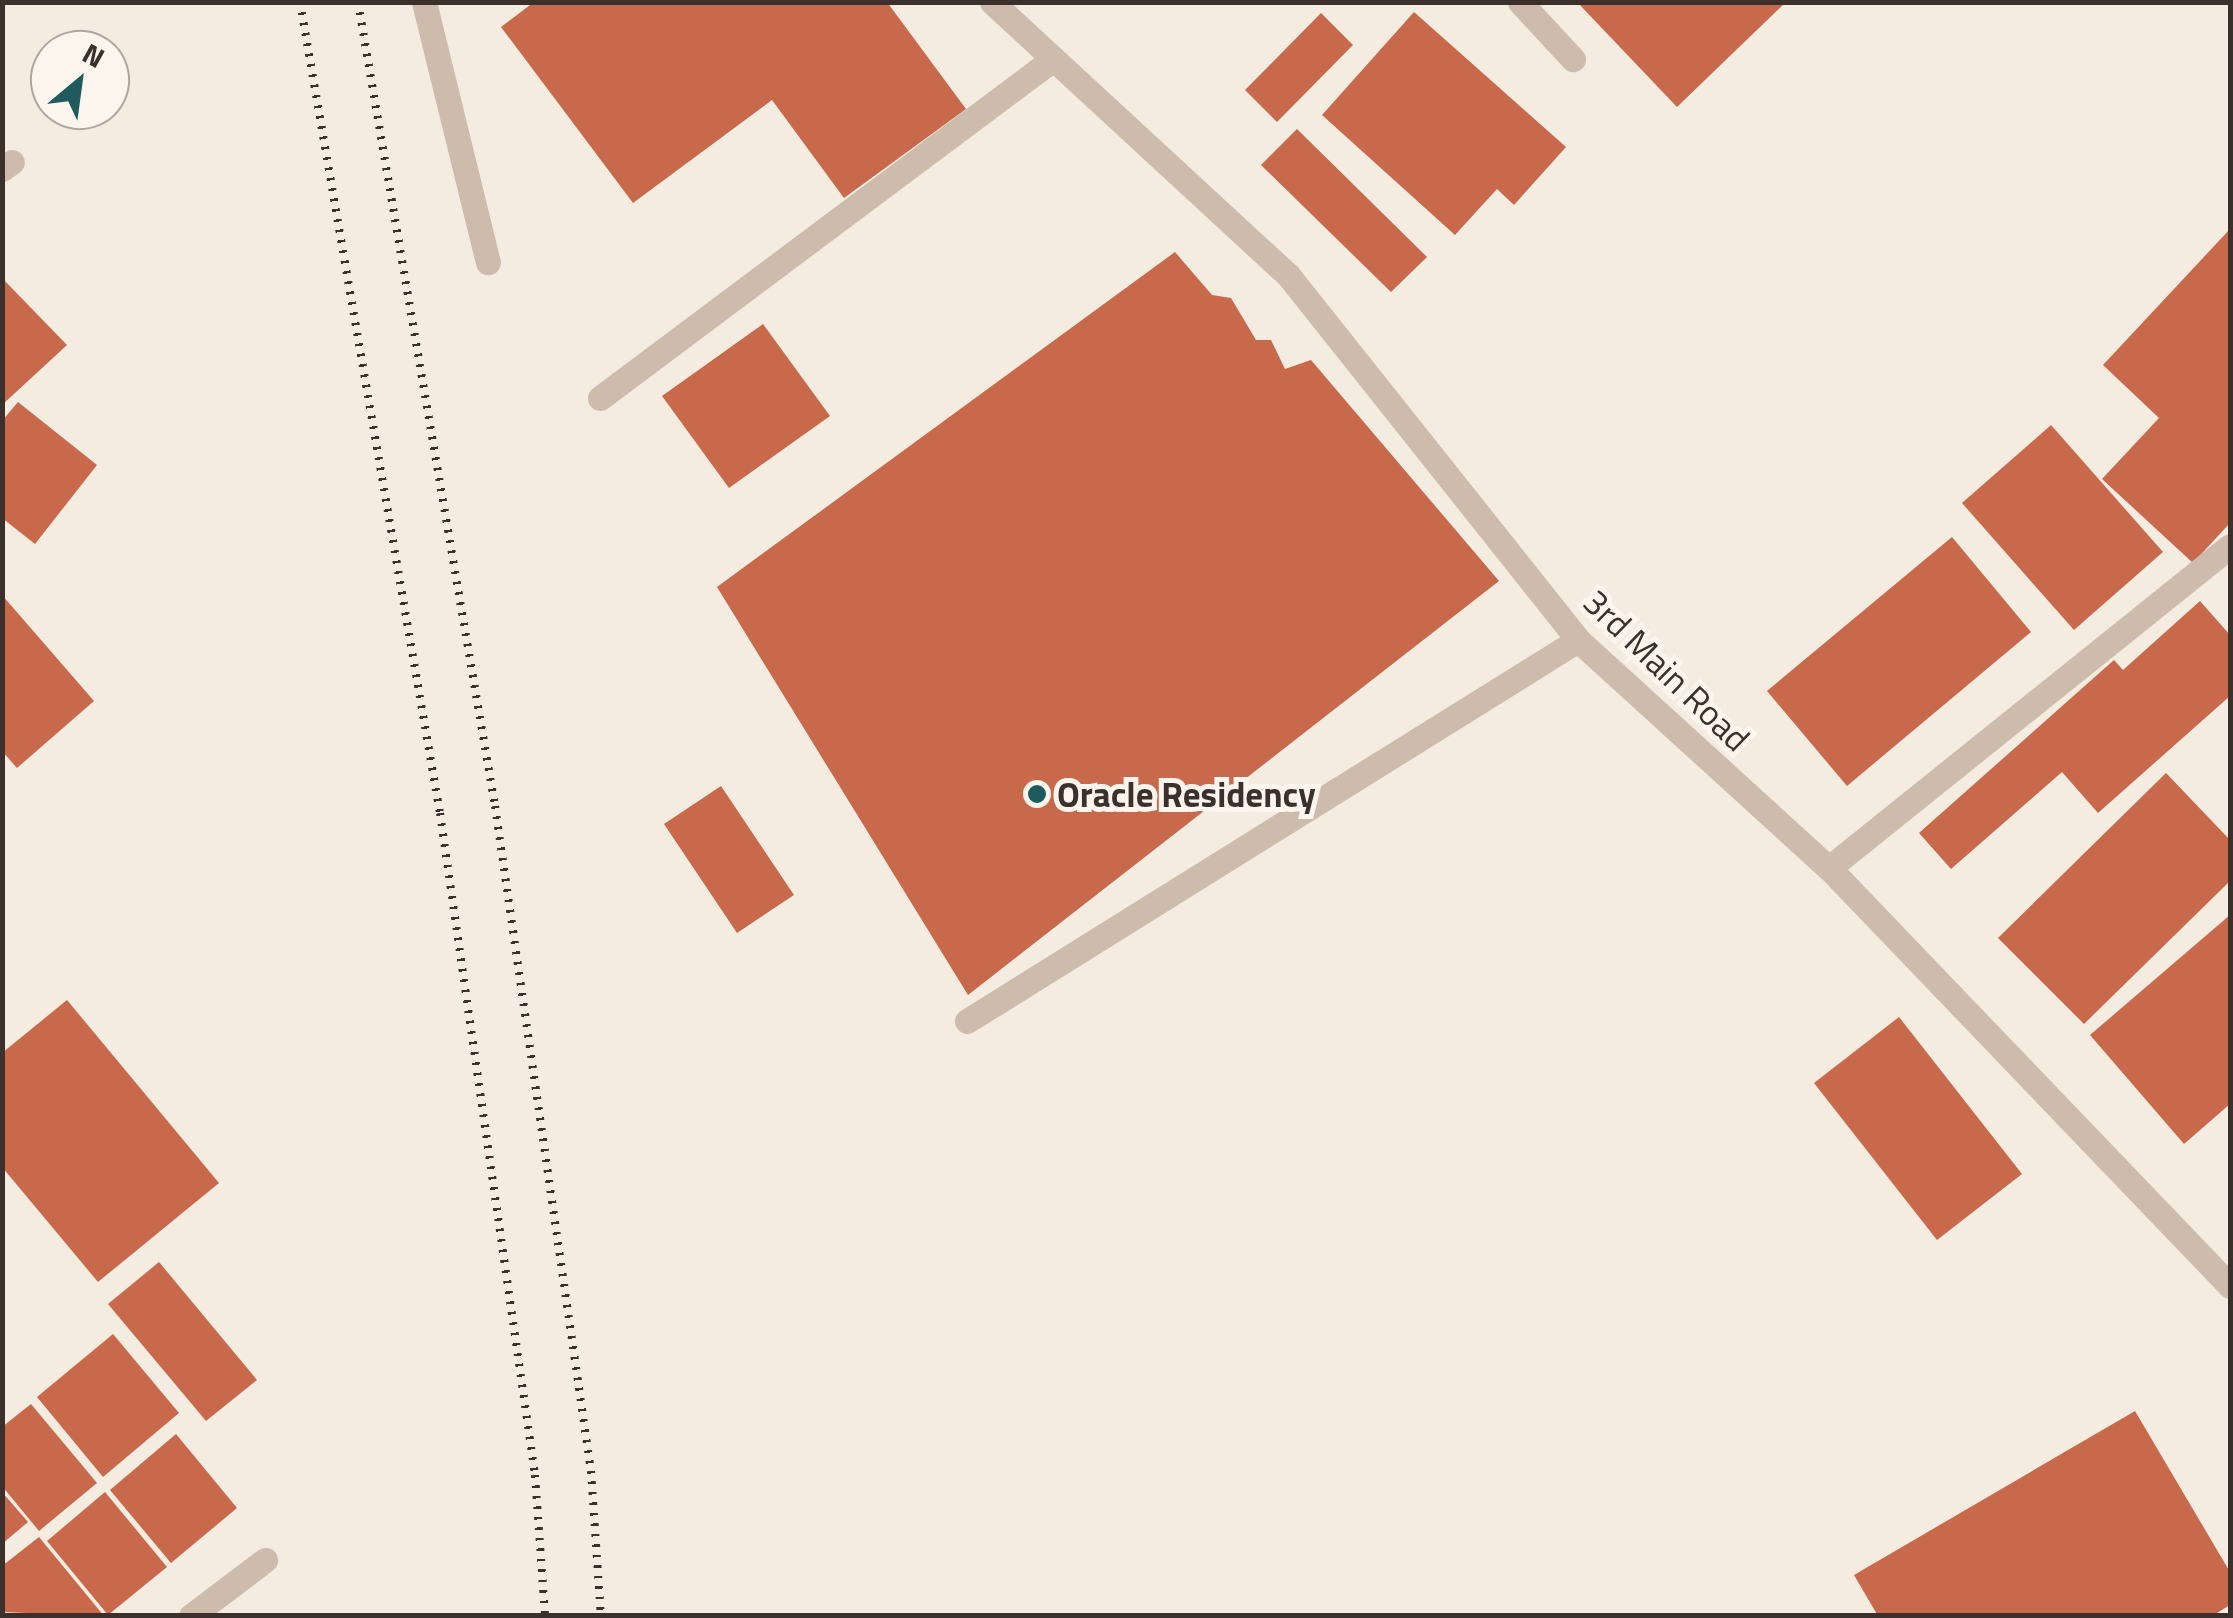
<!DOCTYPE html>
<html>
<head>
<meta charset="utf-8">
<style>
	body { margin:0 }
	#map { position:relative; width:2233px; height:1618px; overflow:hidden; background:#f4ebe1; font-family:"Titillium Web",sans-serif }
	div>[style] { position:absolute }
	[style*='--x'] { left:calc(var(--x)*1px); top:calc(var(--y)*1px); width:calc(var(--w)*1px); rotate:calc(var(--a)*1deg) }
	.building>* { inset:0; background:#c8694b }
	.minor>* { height:25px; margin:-12.5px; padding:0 12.5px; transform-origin:12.5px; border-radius:12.5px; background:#cdbbac }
	.rail>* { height:8px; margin-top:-4px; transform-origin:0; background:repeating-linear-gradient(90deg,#3b302b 0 2.5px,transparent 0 10.5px) }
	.dots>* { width:28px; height:28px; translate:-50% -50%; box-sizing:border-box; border:5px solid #fbf5ee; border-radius:50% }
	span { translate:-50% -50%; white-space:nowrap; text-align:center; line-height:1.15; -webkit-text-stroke:10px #fbf5ee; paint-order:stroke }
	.street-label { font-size:35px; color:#3b302b }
	.poi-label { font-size:35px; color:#3b302b; font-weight:700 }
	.left { translate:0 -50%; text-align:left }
	.frame { position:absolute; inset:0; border:5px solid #3b302b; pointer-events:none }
	.north { position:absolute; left:30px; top:30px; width:100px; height:100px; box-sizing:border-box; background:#fbf5ee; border:2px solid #aea6a0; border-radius:50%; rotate:29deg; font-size:28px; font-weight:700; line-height:40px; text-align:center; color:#3b302b }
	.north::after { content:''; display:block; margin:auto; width:35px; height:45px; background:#1f5a5e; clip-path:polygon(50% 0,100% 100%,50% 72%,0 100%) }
</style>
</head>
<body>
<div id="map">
	<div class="building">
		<i style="clip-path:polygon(534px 2px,887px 2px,966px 109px,844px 198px,772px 100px,633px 203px,501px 27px)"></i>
		<i style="clip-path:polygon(1577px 2px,1786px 2px,1677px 107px)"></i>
		<i style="clip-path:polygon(1414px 12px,1566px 147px,1514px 205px,1497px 189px,1455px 235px,1322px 115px)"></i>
		<i style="clip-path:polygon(1321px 13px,1353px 45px,1277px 122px,1245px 90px)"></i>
		<i style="clip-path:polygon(1297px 129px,1427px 257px,1391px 292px,1261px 165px)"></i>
		<i style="clip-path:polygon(2230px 229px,2230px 523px,2193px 563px,2102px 479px,2159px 418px,2103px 365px)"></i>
		<i style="clip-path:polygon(1175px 252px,1212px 295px,1231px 298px,1256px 340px,1271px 340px,1285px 369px,1311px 360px,1499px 581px,968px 995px,717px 587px)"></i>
		<i style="clip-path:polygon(2px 278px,67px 345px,2px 405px)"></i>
		<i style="clip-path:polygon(763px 324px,830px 416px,729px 488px,662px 396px)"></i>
		<i style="clip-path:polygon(18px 402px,97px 465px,35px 544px,2px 518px,2px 421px)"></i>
		<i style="clip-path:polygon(2051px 425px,2163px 552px,2074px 630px,1962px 503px)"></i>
		<i style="clip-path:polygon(1952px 537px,2031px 632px,1847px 786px,1767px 691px)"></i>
		<i style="clip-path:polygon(2px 595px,94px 701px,17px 768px,2px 751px)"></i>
		<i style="clip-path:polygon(2200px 601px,2230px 635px,2230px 696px,2098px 813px,2062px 772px,1951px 869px,1919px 833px,2114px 660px,2123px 670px)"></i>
		<i style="clip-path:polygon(2166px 773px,2230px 840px,2230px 881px,2084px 1024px,1998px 938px)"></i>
		<i style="clip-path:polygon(721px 786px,794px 895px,737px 933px,664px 824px)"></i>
		<i style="clip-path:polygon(2230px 915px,2230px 1104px,2184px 1144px,2090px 1035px)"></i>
		<i style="clip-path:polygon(67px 1000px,219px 1183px,98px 1282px,2px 1167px,2px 1053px)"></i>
		<i style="clip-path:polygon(1899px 1017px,2022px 1174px,1937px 1240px,1814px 1083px)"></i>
		<i style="clip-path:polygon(159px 1262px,257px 1380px,206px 1421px,108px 1304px)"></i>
		<i style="clip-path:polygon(113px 1334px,179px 1413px,103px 1477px,37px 1397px)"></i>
		<i style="clip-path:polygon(31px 1404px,97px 1483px,39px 1531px,2px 1486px,2px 1427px)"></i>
		<i style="clip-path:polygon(2135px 1411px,2230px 1572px,2230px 1605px,2212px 1616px,1878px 1616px,1854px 1575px)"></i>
		<i style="clip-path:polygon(176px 1434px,237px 1508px,171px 1563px,110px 1490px)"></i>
		<i style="clip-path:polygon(2px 1492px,28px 1522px,2px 1544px)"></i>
		<i style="clip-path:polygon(105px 1492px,167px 1567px,108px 1615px,47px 1541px)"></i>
		<i style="clip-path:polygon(39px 1537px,104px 1616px,2px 1612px,2px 1566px)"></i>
	</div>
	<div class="minor">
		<i style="--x:424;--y:2;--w:268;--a:76.2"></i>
		<i style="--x:992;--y:2;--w:403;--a:42.7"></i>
		<i style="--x:1288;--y:275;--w:466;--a:51.5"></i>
		<i style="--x:1578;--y:640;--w:339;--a:42.3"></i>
		<i style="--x:1829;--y:868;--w:579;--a:46.19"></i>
		<i style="--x:1520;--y:2;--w:78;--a:47.1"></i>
		<i style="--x:2;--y:169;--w:12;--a:-35"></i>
		<i style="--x:600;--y:398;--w:566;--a:-36.81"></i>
		<i style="--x:1829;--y:868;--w:514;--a:-38.76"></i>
		<i style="--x:967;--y:1021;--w:720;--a:-31.95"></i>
		<i style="--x:191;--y:1616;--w:93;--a:-37.1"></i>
	</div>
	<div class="rail">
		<i style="--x:300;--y:2;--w:823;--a:80.21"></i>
		<i style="--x:440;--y:813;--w:669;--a:81.83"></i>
		<i style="--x:535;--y:1475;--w:141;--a:85.9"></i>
		<i style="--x:358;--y:2;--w:816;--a:80.33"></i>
		<i style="--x:495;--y:806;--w:672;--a:81.79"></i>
		<i style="--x:591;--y:1471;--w:145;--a:86.1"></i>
	</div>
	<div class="dots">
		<i style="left:1037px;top:794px;background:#1f5a5e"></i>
	</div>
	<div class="street-label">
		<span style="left:1667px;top:670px;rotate:44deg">3rd Main Road</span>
	</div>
	<div class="poi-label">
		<span class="left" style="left:1057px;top:794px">Oracle Residency</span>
	</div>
	<div class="frame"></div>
	<div class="north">N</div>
</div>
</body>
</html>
